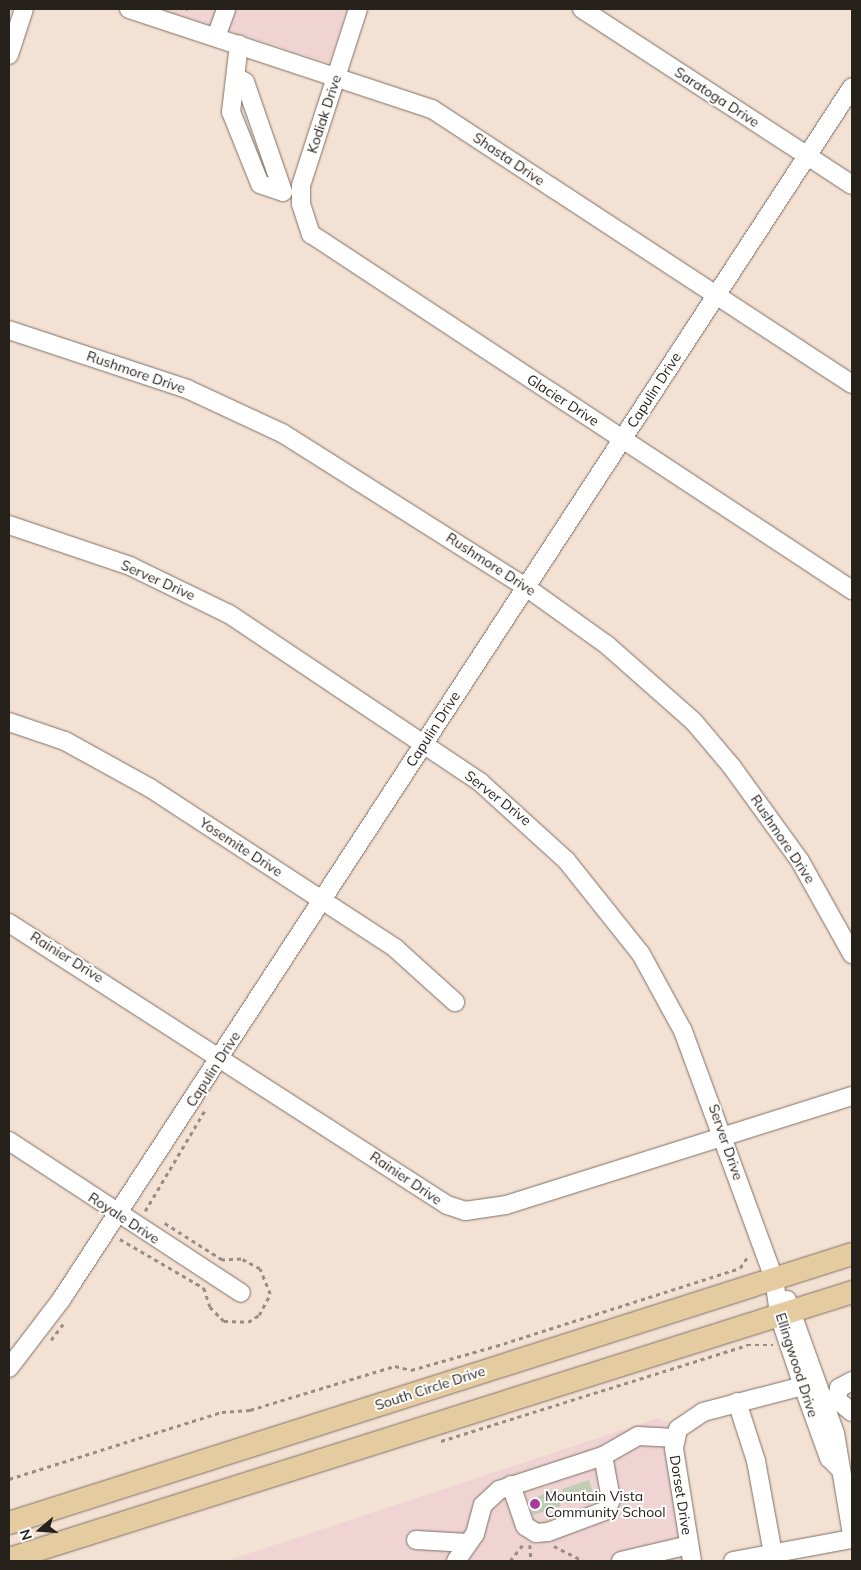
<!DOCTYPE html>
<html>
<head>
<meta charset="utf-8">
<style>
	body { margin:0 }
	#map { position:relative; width:861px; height:1570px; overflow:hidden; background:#f3e1d4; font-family:Mulish,sans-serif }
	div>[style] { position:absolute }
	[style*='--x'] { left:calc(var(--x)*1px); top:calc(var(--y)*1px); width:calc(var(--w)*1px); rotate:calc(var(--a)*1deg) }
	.commercial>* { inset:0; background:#efd4d3 }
	.green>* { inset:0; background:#c1ccb3 }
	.path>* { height:2.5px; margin-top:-1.25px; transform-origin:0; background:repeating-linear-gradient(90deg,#998c83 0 4px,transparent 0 8px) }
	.roads { filter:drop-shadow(0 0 1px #7e6f63) drop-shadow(0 0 1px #7e6f63) }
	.minor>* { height:18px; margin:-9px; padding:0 9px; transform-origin:9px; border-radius:9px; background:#fff }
	.major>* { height:22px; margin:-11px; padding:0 11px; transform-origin:11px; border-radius:11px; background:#e5cba0 }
	.dots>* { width:14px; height:14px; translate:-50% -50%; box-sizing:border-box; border:2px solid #fff; border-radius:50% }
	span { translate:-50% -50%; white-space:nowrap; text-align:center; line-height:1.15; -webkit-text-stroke:4px #fff; paint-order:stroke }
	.street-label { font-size:14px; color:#27211c }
	.poi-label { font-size:14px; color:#27211c }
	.left { translate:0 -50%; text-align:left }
	.frame { position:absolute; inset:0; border:10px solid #27211c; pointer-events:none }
	.north { position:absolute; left:15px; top:1505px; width:50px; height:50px; -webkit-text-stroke:4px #fff; paint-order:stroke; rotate:252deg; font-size:14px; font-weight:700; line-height:20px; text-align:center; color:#27211c }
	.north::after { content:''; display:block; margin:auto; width:18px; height:22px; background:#27211c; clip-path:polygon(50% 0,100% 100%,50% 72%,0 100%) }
</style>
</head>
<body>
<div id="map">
	<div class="commercial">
		<i style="clip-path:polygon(160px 9px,347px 9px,329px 63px)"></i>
		<i style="clip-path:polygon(658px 1418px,670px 1423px,664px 1448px,683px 1561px,226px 1561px)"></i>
	</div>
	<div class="green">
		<i style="clip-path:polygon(589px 1480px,594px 1495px,566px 1504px,562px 1489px)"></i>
		<i style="clip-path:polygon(556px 1490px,561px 1506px,533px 1515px,528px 1500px)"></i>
	</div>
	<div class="path">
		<i style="--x:187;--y:9;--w:1;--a:45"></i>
		<i style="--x:145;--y:1211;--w:117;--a:-59.3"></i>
		<i style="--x:120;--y:1239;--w:97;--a:30.3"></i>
		<i style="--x:204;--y:1288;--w:20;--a:72"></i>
		<i style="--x:210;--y:1307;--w:20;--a:45"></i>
		<i style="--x:224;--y:1321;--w:24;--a:2"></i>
		<i style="--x:248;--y:1322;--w:13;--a:-32"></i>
		<i style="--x:259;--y:1315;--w:24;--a:-62"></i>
		<i style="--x:270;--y:1294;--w:27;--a:-112"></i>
		<i style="--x:260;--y:1269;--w:21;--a:-152"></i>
		<i style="--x:241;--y:1259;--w:19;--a:177"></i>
		<i style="--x:222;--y:1260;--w:69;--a:-147.5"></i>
		<i style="--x:51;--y:1340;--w:21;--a:-53"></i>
		<i style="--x:441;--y:1441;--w:321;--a:-17.4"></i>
		<i style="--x:747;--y:1345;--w:26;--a:0"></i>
		<i style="--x:9;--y:1479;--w:223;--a:-17.5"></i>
		<i style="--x:222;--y:1412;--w:28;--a:-4"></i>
		<i style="--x:250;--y:1410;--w:152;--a:-16.9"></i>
		<i style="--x:395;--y:1366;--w:16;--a:14"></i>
		<i style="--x:411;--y:1370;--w:88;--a:-15.8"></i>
		<i style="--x:496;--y:1346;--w:256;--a:-17.7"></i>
		<i style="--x:740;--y:1268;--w:14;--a:-56"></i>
		<i style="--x:530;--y:1545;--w:16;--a:86"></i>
		<i style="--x:554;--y:1546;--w:33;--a:27"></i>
		<i style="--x:510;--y:1561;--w:23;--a:-52"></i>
	</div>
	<div class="roads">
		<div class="minor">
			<i style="--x:129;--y:9;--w:319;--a:18.3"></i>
			<i style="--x:432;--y:109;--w:502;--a:33.22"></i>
			<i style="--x:358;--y:9;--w:186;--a:107.9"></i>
			<i style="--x:301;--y:186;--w:18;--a:90"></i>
			<i style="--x:301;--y:204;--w:32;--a:72"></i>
			<i style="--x:311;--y:234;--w:648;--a:33.35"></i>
			<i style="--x:582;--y:9;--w:322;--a:33.1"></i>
			<i style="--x:216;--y:37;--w:30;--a:-70"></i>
			<i style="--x:9;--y:55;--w:48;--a:-71.9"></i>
			<i style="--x:238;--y:78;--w:8;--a:30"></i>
			<i style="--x:245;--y:82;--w:116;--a:70.9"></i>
			<i style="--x:283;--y:192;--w:24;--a:-161"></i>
			<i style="--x:260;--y:184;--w:78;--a:-111.9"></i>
			<i style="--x:231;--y:112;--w:68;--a:-83.3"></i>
			<i style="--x:9;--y:330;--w:188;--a:18.3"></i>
			<i style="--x:187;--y:389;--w:105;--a:24.9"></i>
			<i style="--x:282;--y:433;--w:289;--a:32.3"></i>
			<i style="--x:526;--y:587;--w:100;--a:35.6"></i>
			<i style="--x:607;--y:645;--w:116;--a:41.5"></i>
			<i style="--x:694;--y:722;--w:59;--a:49.8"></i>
			<i style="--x:732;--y:767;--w:116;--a:54.1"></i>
			<i style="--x:800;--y:861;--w:107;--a:60.8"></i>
			<i style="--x:9;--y:525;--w:128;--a:18.7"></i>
			<i style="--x:130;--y:566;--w:110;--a:25.9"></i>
			<i style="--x:229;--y:614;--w:303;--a:33.8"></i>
			<i style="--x:481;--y:783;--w:115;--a:42.2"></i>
			<i style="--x:566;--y:860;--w:120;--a:51.4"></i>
			<i style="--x:641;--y:954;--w:88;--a:61.4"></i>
			<i style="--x:683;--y:1031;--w:263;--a:69.8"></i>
			<i style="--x:774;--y:1278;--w:37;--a:82"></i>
			<i style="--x:779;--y:1315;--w:75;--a:71.3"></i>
			<i style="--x:803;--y:1386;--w:77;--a:70.1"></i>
			<i style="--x:829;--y:1458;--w:17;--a:45"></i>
			<i style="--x:9;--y:722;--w:59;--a:18.7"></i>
			<i style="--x:65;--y:741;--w:97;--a:28.9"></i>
			<i style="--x:150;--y:788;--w:293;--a:33.1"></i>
			<i style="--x:395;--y:948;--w:81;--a:42"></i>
			<i style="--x:9;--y:923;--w:521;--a:32.77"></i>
			<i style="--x:447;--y:1205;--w:19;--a:18"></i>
			<i style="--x:465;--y:1211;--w:41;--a:-8.3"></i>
			<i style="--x:506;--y:1205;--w:363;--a:-17.5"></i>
			<i style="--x:9;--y:1141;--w:277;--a:33.2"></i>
			<i style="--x:787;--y:1300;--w:141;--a:70.2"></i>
			<i style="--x:835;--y:1433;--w:103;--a:80.5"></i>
			<i style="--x:9;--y:1368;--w:86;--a:-52.6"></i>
			<i style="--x:61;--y:1300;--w:1448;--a:-56.89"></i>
			<i style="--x:837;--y:1400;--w:12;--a:-81"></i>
			<i style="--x:839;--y:1388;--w:15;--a:-28"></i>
			<i style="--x:824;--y:1401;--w:13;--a:-4"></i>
			<i style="--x:837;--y:1400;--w:19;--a:39"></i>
			<i style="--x:737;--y:1402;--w:62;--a:72.1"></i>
			<i style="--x:756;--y:1461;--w:95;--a:79.6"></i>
			<i style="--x:511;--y:1485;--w:43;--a:71.1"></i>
			<i style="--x:525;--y:1526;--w:13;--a:32"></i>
			<i style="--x:536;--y:1533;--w:12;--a:-5"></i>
			<i style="--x:548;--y:1532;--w:63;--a:-20.4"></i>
			<i style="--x:607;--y:1510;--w:12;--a:-70"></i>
			<i style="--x:611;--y:1499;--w:44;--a:-100.5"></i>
			<i style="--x:416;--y:1540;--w:52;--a:3.3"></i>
			<i style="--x:456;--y:1561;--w:33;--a:-55"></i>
			<i style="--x:475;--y:1534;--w:30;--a:-75"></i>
			<i style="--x:483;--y:1505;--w:22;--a:-43"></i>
			<i style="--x:499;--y:1490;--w:109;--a:-18.1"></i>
			<i style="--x:603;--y:1456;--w:40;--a:-29.7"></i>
			<i style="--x:638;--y:1436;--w:37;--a:3"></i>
			<i style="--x:621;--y:1561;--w:70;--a:-13.2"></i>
			<i style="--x:692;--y:1561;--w:114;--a:-99.1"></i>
			<i style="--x:674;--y:1448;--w:19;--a:-78"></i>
			<i style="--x:678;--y:1429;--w:30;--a:-34"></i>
			<i style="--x:703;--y:1412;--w:103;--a:-14.6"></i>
			<i style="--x:733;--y:1561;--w:121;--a:-10.5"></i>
		</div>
		<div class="major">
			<i style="--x:9;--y:1523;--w:885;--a:-17.7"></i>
			<i style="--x:9;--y:1559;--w:884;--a:-17.57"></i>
		</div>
	</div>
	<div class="dots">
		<i style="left:535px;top:1504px;background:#a83b9a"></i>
	</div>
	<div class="street-label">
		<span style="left:717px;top:97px;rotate:33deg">Saratoga Drive</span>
		<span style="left:324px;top:114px;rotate:-72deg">Kodiak Drive</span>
		<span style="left:509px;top:159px;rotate:34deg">Shasta Drive</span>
		<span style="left:136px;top:372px;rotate:19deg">Rushmore Drive</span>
		<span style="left:654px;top:390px;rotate:-57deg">Capulin Drive</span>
		<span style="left:563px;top:400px;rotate:33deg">Glacier Drive</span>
		<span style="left:491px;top:564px;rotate:33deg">Rushmore Drive</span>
		<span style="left:158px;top:580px;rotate:24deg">Server Drive</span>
		<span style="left:433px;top:729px;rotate:-57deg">Capulin Drive</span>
		<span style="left:498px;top:798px;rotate:38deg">Server Drive</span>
		<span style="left:783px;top:839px;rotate:56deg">Rushmore Drive</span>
		<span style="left:241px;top:847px;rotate:33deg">Yosemite Drive</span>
		<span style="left:67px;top:957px;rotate:32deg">Rainier Drive</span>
		<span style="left:213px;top:1069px;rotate:-57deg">Capulin Drive</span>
		<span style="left:726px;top:1142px;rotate:71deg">Server Drive</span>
		<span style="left:406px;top:1178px;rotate:34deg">Rainier Drive</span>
		<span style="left:124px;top:1218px;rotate:33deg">Royale Drive</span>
		<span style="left:797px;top:1365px;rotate:72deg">Ellingwood Drive</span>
		<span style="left:430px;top:1388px;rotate:-18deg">South Circle Drive</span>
		<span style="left:681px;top:1495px;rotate:81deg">Dorset Drive</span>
	</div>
	<div class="poi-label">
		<span class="left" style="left:545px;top:1504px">Mountain Vista<br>Community School</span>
	</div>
	<div class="frame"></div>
	<div class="north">N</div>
</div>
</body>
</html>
